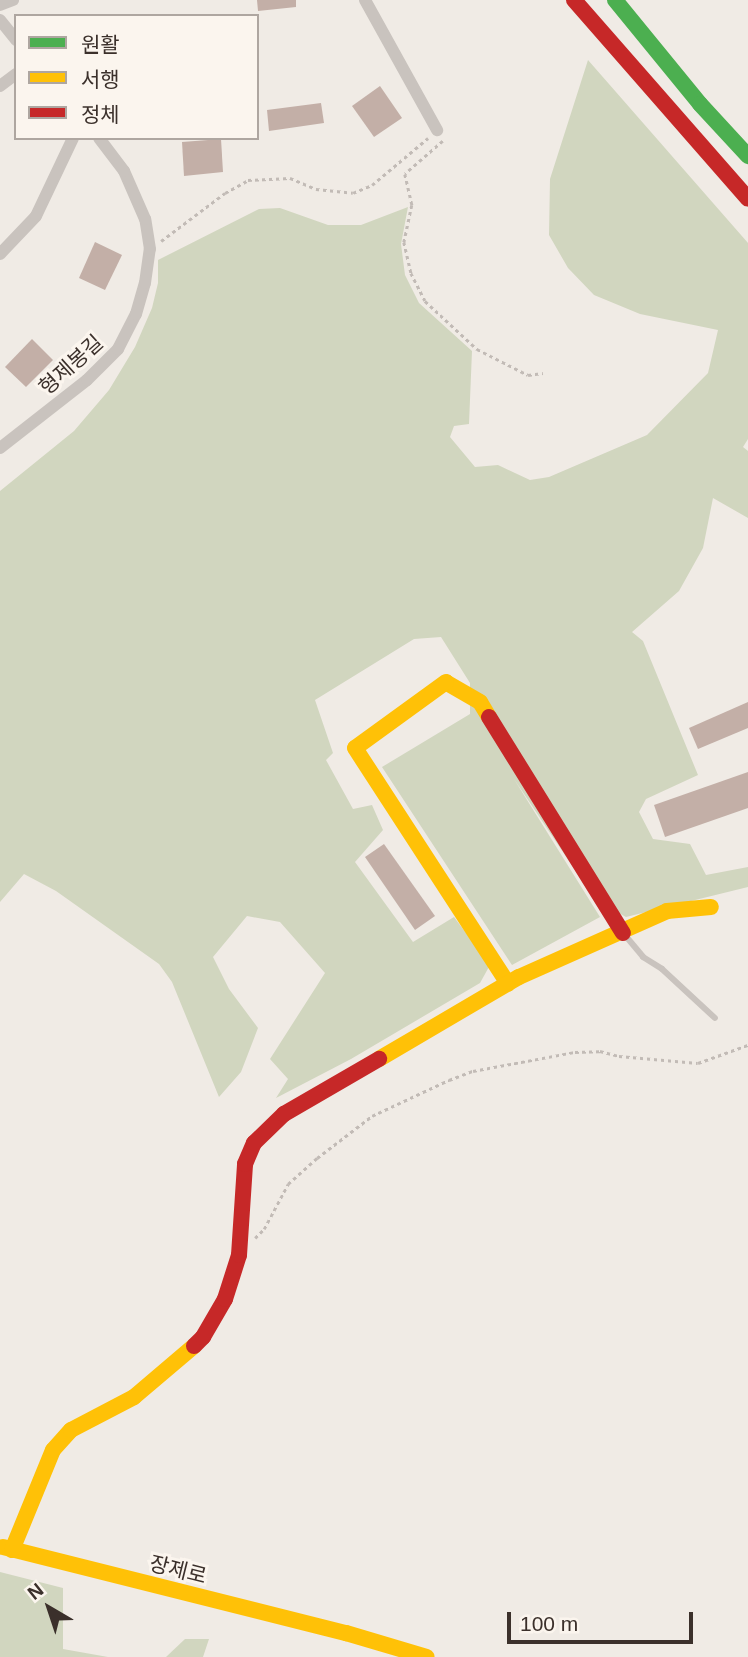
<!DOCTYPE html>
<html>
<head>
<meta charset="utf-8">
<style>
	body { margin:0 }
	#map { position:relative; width:748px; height:1657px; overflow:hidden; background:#f0ebe5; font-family:Helvetica,"Noto Sans KR",sans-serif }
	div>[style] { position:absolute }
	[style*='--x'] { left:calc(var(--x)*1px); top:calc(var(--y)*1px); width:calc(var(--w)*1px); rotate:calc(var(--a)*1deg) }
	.green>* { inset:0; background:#d1d6bf }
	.building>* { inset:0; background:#c3afa7 }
	.path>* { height:2.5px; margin-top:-1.25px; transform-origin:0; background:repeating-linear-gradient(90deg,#c2bbb6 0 3.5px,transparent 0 7px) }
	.lane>* { height:6px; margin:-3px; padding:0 3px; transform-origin:3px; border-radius:3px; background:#c9c3be }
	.street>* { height:12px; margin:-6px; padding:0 6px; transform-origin:6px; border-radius:6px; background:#c9c3be }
	.fast>* { height:16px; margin:-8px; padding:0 8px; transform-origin:8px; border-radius:8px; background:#4caf50 }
	.slow>* { height:16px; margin:-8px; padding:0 8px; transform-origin:8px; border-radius:8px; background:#ffc107 }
	.jam>* { height:16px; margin:-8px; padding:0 8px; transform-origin:8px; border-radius:8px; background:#c62828 }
	span { translate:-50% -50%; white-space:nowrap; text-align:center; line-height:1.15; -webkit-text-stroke:6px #fbf5ee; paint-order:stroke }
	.street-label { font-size:21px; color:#3b302b }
	.legend { position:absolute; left:14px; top:14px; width:245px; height:126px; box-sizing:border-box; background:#fbf5ee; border:2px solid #aea6a0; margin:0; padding:9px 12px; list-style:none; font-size:21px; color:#3b302b }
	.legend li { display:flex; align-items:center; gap:14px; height:35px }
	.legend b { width:35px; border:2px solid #aea6a0 }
	.north { position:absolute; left:14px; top:1573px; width:70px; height:70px; -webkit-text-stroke:5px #fbf5ee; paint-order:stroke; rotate:321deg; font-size:19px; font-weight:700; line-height:28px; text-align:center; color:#3b302b }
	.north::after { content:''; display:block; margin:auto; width:24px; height:32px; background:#3b302b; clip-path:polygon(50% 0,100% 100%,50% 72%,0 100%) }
	.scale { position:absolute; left:507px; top:1612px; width:186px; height:32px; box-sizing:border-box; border:4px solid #3b302b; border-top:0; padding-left:9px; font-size:21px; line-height:24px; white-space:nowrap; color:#3b302b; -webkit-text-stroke:5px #fbf5ee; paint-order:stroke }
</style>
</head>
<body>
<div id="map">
	<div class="green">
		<i style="clip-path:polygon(588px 60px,748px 243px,748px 439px,743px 447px,748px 451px,748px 518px,713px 498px,703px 548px,679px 591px,632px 632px,643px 641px,698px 775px,646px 799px,639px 812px,653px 839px,690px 844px,706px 875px,748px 867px,748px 887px,626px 917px,595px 900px,514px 779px,600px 917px,512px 965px,382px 767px,470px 714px,470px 683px,441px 637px,414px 639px,315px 700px,333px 753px,326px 760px,353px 809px,372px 805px,383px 830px,355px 862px,413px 942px,454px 917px,490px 965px,480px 983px,351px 1059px,276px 1098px,288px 1079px,270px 1059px,325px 973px,280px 922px,247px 916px,213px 957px,229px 989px,258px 1028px,241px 1072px,219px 1097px,172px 982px,159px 964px,56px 891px,24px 874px,0 902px,0 491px,74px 431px,109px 390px,135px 347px,152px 308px,158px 283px,158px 260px,259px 209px,280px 208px,328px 225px,361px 225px,408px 207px,401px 244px,405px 275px,419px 303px,472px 351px,469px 424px,454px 426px,450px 437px,475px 467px,498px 465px,530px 480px,549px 477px,647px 435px,708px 373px,718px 330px,640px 314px,594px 295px,568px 268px,549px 235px,550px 179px)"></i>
		<i style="clip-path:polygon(0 1572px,63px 1588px,63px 1649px,108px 1657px,0 1657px)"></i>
		<i style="clip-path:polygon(185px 1639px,209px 1639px,203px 1657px,166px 1657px)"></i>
	</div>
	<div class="building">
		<i style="clip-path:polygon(257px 0,296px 0,296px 7px,258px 11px)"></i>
		<i style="clip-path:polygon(380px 86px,402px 118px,374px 137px,352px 106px)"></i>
		<i style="clip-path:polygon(321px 103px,324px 123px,269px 131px,267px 110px)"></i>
		<i style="clip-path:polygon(221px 139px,223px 172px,184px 176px,182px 142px)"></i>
		<i style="clip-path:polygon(95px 242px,122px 255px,105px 290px,79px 278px)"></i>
		<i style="clip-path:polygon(32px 339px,53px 360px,26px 387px,5px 367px)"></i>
		<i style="clip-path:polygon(748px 702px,748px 728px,698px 749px,689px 728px)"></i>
		<i style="clip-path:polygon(748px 772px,748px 808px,665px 837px,654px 805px)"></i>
		<i style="clip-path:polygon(384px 844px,435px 916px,415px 930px,365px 857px)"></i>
	</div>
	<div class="path">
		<i style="--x:443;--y:141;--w:50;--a:139"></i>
		<i style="--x:405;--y:174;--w:32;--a:77"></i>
		<i style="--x:412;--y:205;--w:38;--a:102"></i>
		<i style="--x:404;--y:242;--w:32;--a:77"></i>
		<i style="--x:411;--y:273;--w:31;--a:63"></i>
		<i style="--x:425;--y:301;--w:71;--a:42.7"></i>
		<i style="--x:477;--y:349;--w:57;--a:27"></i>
		<i style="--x:528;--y:375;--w:15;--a:-8"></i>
		<i style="--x:161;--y:241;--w:80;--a:-36.9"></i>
		<i style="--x:225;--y:193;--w:26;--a:-29"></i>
		<i style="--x:248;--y:180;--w:42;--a:-2.7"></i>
		<i style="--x:290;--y:178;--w:28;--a:23"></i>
		<i style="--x:316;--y:189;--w:37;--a:6"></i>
		<i style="--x:353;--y:193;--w:21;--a:-23"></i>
		<i style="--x:372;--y:185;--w:73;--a:-40"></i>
		<i style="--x:255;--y:1238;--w:13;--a:-45"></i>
		<i style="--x:264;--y:1229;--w:51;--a:-61.9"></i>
		<i style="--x:288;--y:1184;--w:39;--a:-42"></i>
		<i style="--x:317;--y:1158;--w:69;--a:-37.4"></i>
		<i style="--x:372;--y:1116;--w:85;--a:-25.1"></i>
		<i style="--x:449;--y:1080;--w:26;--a:-21"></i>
		<i style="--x:473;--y:1071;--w:104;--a:-10.6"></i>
		<i style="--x:575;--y:1052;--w:25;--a:-2"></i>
		<i style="--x:600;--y:1051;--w:20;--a:15"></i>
		<i style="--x:619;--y:1056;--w:79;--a:5.1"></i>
		<i style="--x:698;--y:1063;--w:53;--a:-19.8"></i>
	</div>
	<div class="lane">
		<i style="--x:624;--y:934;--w:30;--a:50"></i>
		<i style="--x:643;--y:957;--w:22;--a:32"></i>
		<i style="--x:662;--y:969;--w:72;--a:42.8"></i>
	</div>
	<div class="street">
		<i style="--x:365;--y:0;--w:149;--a:61"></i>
		<i style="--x:0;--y:5;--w:14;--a:-21"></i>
		<i style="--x:0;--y:20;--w:26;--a:51"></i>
		<i style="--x:0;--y:86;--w:20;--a:-37"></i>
		<i style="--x:0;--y:254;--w:52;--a:-46.5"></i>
		<i style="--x:36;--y:216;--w:86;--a:-64.6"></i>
		<i style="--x:0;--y:448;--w:110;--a:-38"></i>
		<i style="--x:87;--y:380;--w:44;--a:-45"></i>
		<i style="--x:118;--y:349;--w:39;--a:-63"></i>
		<i style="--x:136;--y:314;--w:32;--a:-74"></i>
		<i style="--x:145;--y:283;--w:34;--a:-82"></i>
		<i style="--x:150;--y:249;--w:30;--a:-99"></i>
		<i style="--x:145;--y:219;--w:52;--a:-113.6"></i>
		<i style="--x:124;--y:171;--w:41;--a:-127.1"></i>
	</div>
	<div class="fast">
		<i style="--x:615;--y:0;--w:134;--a:50.7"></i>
		<i style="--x:700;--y:104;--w:71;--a:47.3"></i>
	</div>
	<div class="slow">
		<i style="--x:489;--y:717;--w:17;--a:-121"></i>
		<i style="--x:480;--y:702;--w:39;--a:-150"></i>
		<i style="--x:446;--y:682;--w:112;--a:144"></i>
		<i style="--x:355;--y:748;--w:281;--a:57"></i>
		<i style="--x:379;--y:1059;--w:162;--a:-30.4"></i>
		<i style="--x:519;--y:977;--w:162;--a:-24"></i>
		<i style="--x:667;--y:911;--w:44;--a:-5.2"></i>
		<i style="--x:3;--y:1547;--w:354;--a:14.1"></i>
		<i style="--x:346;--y:1633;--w:84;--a:16.5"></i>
		<i style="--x:12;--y:1550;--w:108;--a:-67.7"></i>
		<i style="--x:53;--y:1450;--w:27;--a:-48"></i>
		<i style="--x:71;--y:1430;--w:71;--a:-27.6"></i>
		<i style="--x:134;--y:1397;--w:79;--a:-40.4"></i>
	</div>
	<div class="jam">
		<i style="--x:574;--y:0;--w:264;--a:48.8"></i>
		<i style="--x:489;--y:717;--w:254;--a:58.2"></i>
		<i style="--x:194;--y:1346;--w:13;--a:-45"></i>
		<i style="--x:203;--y:1337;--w:44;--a:-59.9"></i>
		<i style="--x:225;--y:1299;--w:46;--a:-72.3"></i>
		<i style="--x:239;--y:1255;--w:91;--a:-86.2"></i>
		<i style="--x:245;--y:1164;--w:23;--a:-67"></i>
		<i style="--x:254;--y:1143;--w:42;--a:-44"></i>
		<i style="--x:284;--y:1114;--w:110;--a:-30.1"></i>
	</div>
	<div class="street-label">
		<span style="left:71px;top:365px;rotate:-42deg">형제봉길</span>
		<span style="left:178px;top:1570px;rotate:14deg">장제로</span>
	</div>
	<ul class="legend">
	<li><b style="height:9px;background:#4caf50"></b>원활</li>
	<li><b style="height:9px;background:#ffc107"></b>서행</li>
	<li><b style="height:9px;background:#c62828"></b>정체</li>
	</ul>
	<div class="north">N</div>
	<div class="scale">100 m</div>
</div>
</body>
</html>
